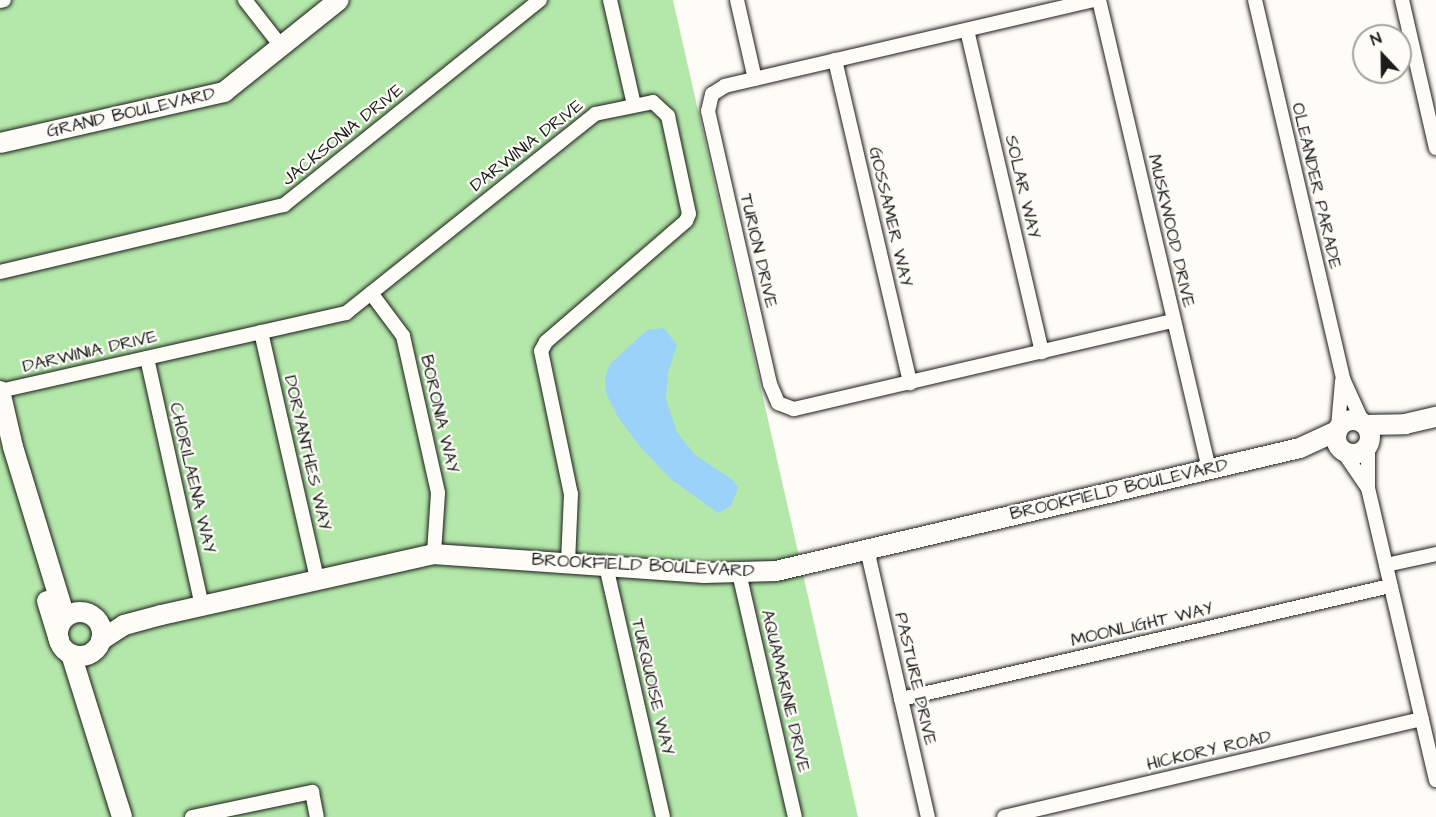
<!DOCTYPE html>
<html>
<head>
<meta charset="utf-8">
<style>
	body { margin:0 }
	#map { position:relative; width:1436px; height:817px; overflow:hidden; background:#fdfcf7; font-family:"Architects Daughter",sans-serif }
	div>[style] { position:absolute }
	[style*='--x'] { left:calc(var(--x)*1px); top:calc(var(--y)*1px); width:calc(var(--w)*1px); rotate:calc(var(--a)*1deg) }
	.green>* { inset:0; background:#b4e8aa }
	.water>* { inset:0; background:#9ad2f9 }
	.roads { filter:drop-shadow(0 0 2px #1c1c1c) drop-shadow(0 0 2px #1c1c1c) }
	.street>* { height:14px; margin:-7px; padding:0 7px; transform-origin:7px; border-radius:7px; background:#fdfcf7 }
	.secondary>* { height:20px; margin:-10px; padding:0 10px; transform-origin:10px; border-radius:10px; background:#fdfcf7 }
	.secondary>.ring { margin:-10px; padding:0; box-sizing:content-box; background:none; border:20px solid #fdfcf7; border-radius:50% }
	span { translate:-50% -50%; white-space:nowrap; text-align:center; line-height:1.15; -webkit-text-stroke:4.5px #fdfcf7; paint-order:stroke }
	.street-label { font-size:18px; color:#1c1c1c }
	.north { position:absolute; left:1352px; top:24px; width:60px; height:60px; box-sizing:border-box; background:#fdfcf7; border:2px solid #a3a29f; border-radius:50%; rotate:338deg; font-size:16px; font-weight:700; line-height:24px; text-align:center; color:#1c1c1c }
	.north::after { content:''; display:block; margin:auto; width:21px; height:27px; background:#1c1c1c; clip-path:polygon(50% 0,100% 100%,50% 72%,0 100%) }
</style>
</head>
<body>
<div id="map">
	<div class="green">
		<i style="clip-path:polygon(0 0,673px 0,858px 817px,0 817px)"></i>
	</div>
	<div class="water">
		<i style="clip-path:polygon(664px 328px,677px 345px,668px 372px,666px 399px,677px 432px,695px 455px,733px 480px,738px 488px,731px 506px,718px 513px,672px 480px,642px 449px,618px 417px,606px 393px,605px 377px,610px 364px,647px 330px)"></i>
	</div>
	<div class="roads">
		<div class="street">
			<i style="--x:245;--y:0;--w:58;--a:52"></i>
			<i style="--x:610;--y:0;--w:108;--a:77.1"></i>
			<i style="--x:737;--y:0;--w:81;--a:77.2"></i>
			<i style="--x:1094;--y:0;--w:379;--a:166.9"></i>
			<i style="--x:725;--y:86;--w:15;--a:148"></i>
			<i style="--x:712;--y:94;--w:17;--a:103"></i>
			<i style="--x:708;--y:111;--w:280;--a:77.2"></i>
			<i style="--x:770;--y:384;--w:21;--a:67"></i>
			<i style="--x:778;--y:403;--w:17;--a:21"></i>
			<i style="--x:794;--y:409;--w:389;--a:-13.1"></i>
			<i style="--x:1099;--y:0;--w:483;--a:76.8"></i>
			<i style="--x:1255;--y:0;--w:389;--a:76.9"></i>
			<i style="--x:1343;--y:379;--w:48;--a:65.6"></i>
			<i style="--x:1402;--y:0;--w:152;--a:77.1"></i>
			<i style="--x:0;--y:1;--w:4;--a:-14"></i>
			<i style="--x:967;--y:30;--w:331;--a:76.9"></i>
			<i style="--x:835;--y:60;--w:332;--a:76.9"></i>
			<i style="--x:0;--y:272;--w:292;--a:-13.3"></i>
			<i style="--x:284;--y:205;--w:328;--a:-38.7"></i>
			<i style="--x:371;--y:293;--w:54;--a:53.3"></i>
			<i style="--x:403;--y:336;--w:161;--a:77.4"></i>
			<i style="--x:438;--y:493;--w:61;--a:93.8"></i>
			<i style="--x:261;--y:332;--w:256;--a:77.2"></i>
			<i style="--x:147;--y:358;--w:254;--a:77.5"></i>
			<i style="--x:0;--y:391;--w:355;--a:-12.7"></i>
			<i style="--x:346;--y:313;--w:319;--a:-38.6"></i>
			<i style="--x:595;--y:114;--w:59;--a:-11.7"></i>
			<i style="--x:653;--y:102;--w:21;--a:43"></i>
			<i style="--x:668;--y:116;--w:100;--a:77.9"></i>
			<i style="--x:689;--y:214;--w:8;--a:113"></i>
			<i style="--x:686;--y:221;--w:185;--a:139.2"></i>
			<i style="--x:546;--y:342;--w:10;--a:119"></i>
			<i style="--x:541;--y:351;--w:146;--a:78.2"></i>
			<i style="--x:571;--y:494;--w:69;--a:92.5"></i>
			<i style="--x:1338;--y:427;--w:46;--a:-85"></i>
			<i style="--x:1368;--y:445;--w:43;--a:90"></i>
			<i style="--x:1368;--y:488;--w:300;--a:76.9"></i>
			<i style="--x:1342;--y:450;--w:46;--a:55.6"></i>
			<i style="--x:867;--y:549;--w:275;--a:77.2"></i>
			<i style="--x:1386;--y:565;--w:51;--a:-12.4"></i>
			<i style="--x:606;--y:566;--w:257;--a:77.2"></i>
			<i style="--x:739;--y:573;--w:250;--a:77.1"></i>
			<i style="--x:901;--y:699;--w:502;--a:-13.01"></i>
			<i style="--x:192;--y:817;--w:123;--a:-11.8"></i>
			<i style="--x:312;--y:792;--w:25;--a:79"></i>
			<i style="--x:1004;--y:817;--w:429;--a:-13.2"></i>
		</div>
		<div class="secondary">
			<i style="--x:0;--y:143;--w:230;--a:-12.8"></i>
			<i style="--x:224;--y:92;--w:147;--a:-38.7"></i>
			<i style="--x:0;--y:391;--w:57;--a:76.9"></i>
			<i style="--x:13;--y:447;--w:178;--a:73"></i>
			<i class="ring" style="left:1336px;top:420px;width:14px;height:14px"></i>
			<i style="--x:1366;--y:425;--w:39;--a:-1"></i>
			<i style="--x:1405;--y:424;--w:32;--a:-13"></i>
			<i style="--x:47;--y:601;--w:41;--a:72.9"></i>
			<i class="ring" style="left:58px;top:612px;width:24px;height:24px"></i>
			<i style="--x:101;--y:640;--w:27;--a:-33"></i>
			<i style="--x:124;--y:625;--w:38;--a:-15"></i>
			<i style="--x:161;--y:615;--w:279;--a:-12.6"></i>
			<i style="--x:433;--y:554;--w:272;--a:4"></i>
			<i style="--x:704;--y:573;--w:72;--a:-1.6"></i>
			<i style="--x:776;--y:571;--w:538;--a:-13.21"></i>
			<i style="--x:1300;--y:448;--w:41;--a:-24.7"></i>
			<i style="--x:71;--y:654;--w:171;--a:72.6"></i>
		</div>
	</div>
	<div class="street-label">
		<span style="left:131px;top:113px;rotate:-13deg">GRAND BOULEVARD</span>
		<span style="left:343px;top:135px;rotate:-39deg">JACKSONIA DRIVE</span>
		<span style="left:527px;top:146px;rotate:-38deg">DARWINIA DRIVE</span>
		<span style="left:1316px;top:186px;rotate:77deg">OLEANDER PARADE</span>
		<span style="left:1022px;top:187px;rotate:77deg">SOLAR WAY</span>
		<span style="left:890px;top:217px;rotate:77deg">GOSSAMER WAY</span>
		<span style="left:1171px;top:231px;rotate:77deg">MUSKWOOD DRIVE</span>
		<span style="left:758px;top:251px;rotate:77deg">TURION DRIVE</span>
		<span style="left:90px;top:352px;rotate:-13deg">DARWINIA DRIVE</span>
		<span style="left:439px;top:414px;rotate:77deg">BORONIA WAY</span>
		<span style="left:307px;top:453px;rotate:77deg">DORYANTHES WAY</span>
		<span style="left:192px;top:478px;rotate:77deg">CHORILAENA WAY</span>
		<span style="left:1119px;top:490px;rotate:-13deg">BROOKFIELD BOULEVARD</span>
		<span style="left:643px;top:566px;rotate:3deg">BROOKFIELD BOULEVARD</span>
		<span style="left:1142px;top:625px;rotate:-13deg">MOONLIGHT WAY</span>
		<span style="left:915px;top:679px;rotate:77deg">PASTURE DRIVE</span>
		<span style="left:652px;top:687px;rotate:77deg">TURQUOISE WAY</span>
		<span style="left:785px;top:691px;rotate:77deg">AQUAMARINE DRIVE</span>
		<span style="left:1209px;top:751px;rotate:-13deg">HICKORY ROAD</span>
	</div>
	<div class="north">N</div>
</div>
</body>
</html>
